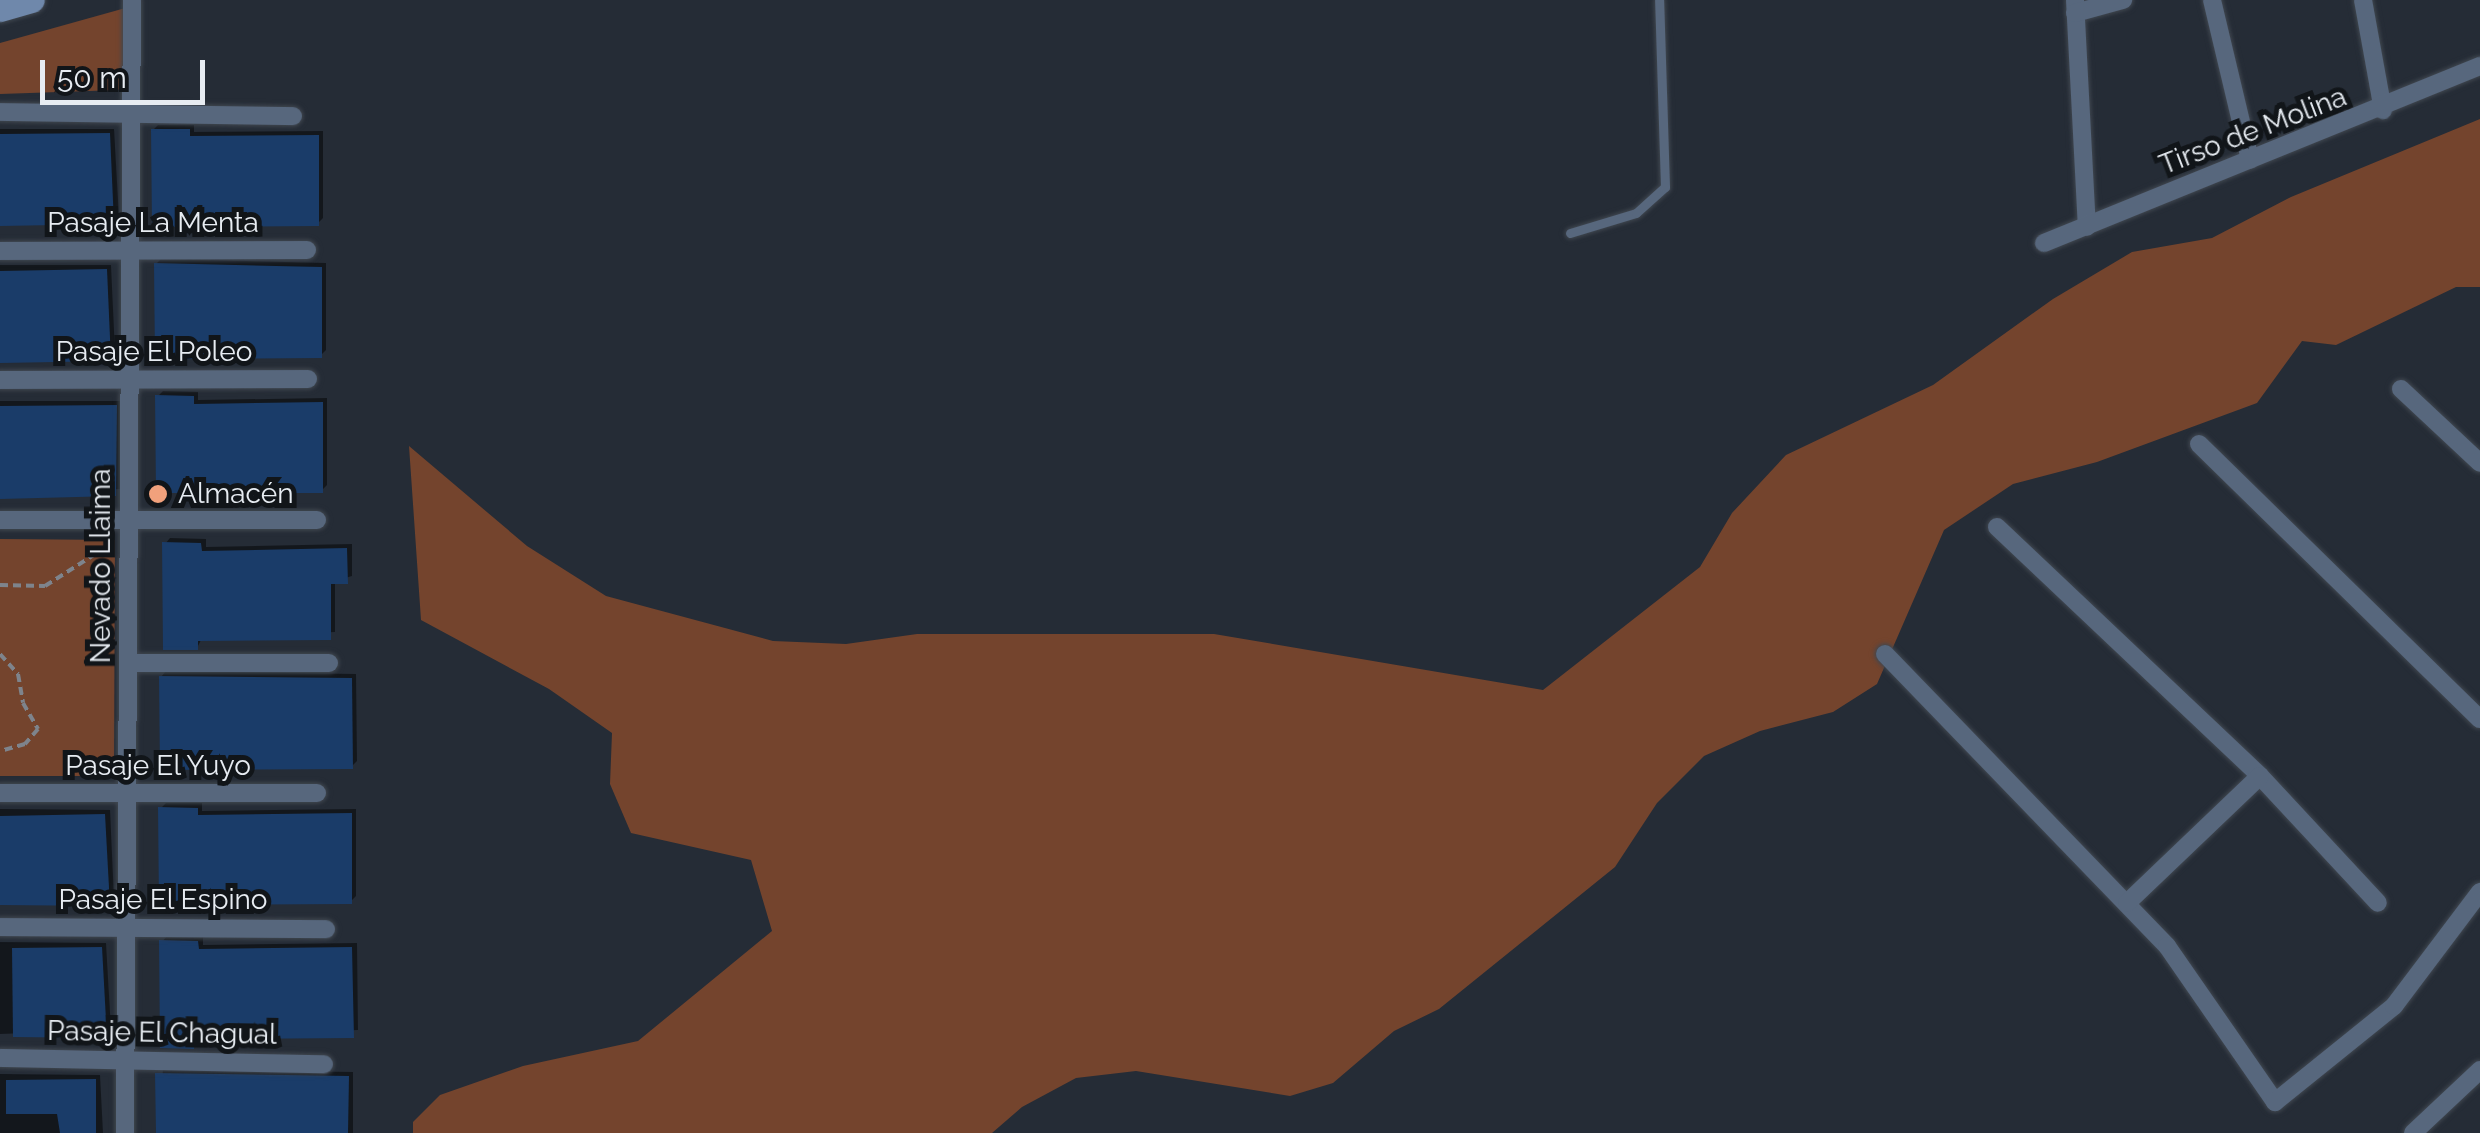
<!DOCTYPE html>
<html>
<head>
<meta charset="utf-8">
<style>
	body { margin:0 }
	#map { position:relative; width:2480px; height:1133px; overflow:hidden; background:#252c36; font-family:Raleway,sans-serif }
	div>[style] { position:absolute }
	[style*='--x'] { left:calc(var(--x)*1px); top:calc(var(--y)*1px); width:calc(var(--w)*1px); rotate:calc(var(--a)*1deg) }
	.green>* { inset:0; background:#74442d }
	.shadow>* { inset:0; background:#0007 }
	.building>* { inset:0; background:#1a3c69 }
	.path>* { height:4px; margin-top:-2px; transform-origin:0; background:repeating-linear-gradient(90deg,#7e848c 0 8px,transparent 0 13px) }
	.roads { filter:drop-shadow(0 0 2px #404750) drop-shadow(0 0 2px #404750) }
	.service>* { height:9px; margin:-4.5px; padding:0 4.5px; transform-origin:4.5px; border-radius:4.5px; background:#57677d }
	.minor>* { height:18px; margin:-9px; padding:0 9px; transform-origin:9px; border-radius:9px; background:#57677d }
	.secondary>* { height:25px; margin:-12.5px; padding:0 12.5px; transform-origin:12.5px; border-radius:12.5px; background:#6f88ab }
	.dots>* { width:28px; height:28px; translate:-50% -50%; box-sizing:border-box; border:5px solid #111519; border-radius:50% }
	span { translate:-50% -50%; white-space:nowrap; text-align:center; line-height:1.15; -webkit-text-stroke:10px #111519; paint-order:stroke }
	.street-label { font-size:28px; color:#e7ecf2 }
	.poi-label { font-size:28px; color:#e7ecf2 }
	.left { translate:0 -50%; text-align:left }
	.scale { position:absolute; left:40px; top:60px; width:165px; height:45px; box-sizing:border-box; border:5px solid #e7ecf2; border-top:0; padding-left:12px; font-size:30px; line-height:35px; white-space:nowrap; color:#e7ecf2; -webkit-text-stroke:8px #111519; paint-order:stroke }
</style>
</head>
<body>
<div id="map">
	<div class="green">
		<i style="clip-path:polygon(129px 7px,125px 84px,118px 90px,0 94px,0 43px)"></i>
		<i style="clip-path:polygon(2480px 119px,2480px 287px,2456px 287px,2336px 345px,2302px 341px,2257px 403px,2097px 462px,2013px 484px,1944px 530px,1877px 684px,1833px 712px,1760px 731px,1704px 756px,1657px 803px,1615px 867px,1439px 1009px,1394px 1031px,1333px 1083px,1290px 1096px,1136px 1071px,1076px 1078px,1022px 1107px,992px 1133px,413px 1133px,413px 1122px,440px 1095px,523px 1066px,638px 1041px,772px 931px,751px 860px,631px 833px,610px 784px,612px 733px,549px 689px,421px 620px,409px 446px,527px 546px,606px 596px,773px 641px,846px 644px,917px 634px,1214px 634px,1543px 690px,1700px 567px,1732px 513px,1786px 455px,1933px 385px,2053px 299px,2132px 252px,2212px 238px,2291px 197px)"></i>
		<i style="clip-path:polygon(0 539px,115px 540px,114px 776px,0 776px)"></i>
	</div>
	<div class="shadow">
		<i style="clip-path:polygon(158px 125px,194px 125px,194px 132px,323px 131px,323px 218px,318px 223px,153px 130px)"></i>
		<i style="clip-path:polygon(0 129px,114px 129px,119px 217px,0 223px)"></i>
		<i style="clip-path:polygon(161px 259px,326px 263px,326px 350px,321px 355px,156px 264px)"></i>
		<i style="clip-path:polygon(0 265px,111px 265px,115px 353px,0 360px)"></i>
		<i style="clip-path:polygon(163px 391px,198px 392px,198px 400px,327px 398px,327px 485px,322px 490px,158px 396px)"></i>
		<i style="clip-path:polygon(0 401px,121px 401px,121px 489px,0 495px)"></i>
		<i style="clip-path:polygon(170px 538px,206px 539px,206px 547px,352px 544px,352px 576px,335px 581px,335px 632px,202px 638px,197px 648px,165px 544px)"></i>
		<i style="clip-path:polygon(166px 671px,356px 674px,357px 761px,352px 766px,161px 677px)"></i>
		<i style="clip-path:polygon(166px 803px,202px 803px,202px 811px,356px 809px,356px 896px,351px 901px,161px 808px)"></i>
		<i style="clip-path:polygon(0 809px,110px 810px,114px 898px,0 902px)"></i>
		<i style="clip-path:polygon(167px 936px,203px 937px,203px 945px,357px 943px,358px 1030px,198px 1036px,193px 1047px,162px 942px)"></i>
		<i style="clip-path:polygon(0 942px,106px 943px,111px 1030px,0 1034px)"></i>
		<i style="clip-path:polygon(163px 1069px,353px 1072px,353px 1133px,158px 1133px)"></i>
		<i style="clip-path:polygon(0 1074px,100px 1075px,103px 1133px,0 1133px)"></i>
	</div>
	<div class="building">
		<i style="clip-path:polygon(151px 129px,190px 129px,190px 136px,319px 135px,319px 226px,152px 227px)"></i>
		<i style="clip-path:polygon(110px 133px,114px 224px,0 226px,0 134px)"></i>
		<i style="clip-path:polygon(154px 263px,322px 267px,322px 358px,155px 359px)"></i>
		<i style="clip-path:polygon(107px 269px,111px 361px,0 363px,0 271px)"></i>
		<i style="clip-path:polygon(155px 395px,194px 396px,194px 404px,323px 402px,323px 493px,156px 493px)"></i>
		<i style="clip-path:polygon(117px 405px,116px 496px,0 499px,0 406px)"></i>
		<i style="clip-path:polygon(162px 542px,201px 543px,202px 551px,347px 548px,348px 584px,331px 584px,331px 640px,198px 641px,198px 650px,163px 650px)"></i>
		<i style="clip-path:polygon(159px 676px,352px 678px,353px 769px,160px 770px)"></i>
		<i style="clip-path:polygon(158px 807px,198px 808px,198px 815px,352px 813px,352px 904px,159px 905px)"></i>
		<i style="clip-path:polygon(105px 814px,110px 906px,0 905px,0 816px)"></i>
		<i style="clip-path:polygon(159px 940px,198px 941px,199px 949px,352px 947px,354px 1038px,194px 1039px,194px 1049px,160px 1048px)"></i>
		<i style="clip-path:polygon(102px 947px,107px 1038px,13px 1037px,12px 948px)"></i>
		<i style="clip-path:polygon(155px 1073px,349px 1076px,348px 1133px,156px 1133px)"></i>
		<i style="clip-path:polygon(96px 1079px,96px 1133px,60px 1133px,57px 1114px,6px 1114px,6px 1080px)"></i>
	</div>
	<div class="path">
		<i style="--x:0;--y:585;--w:45;--a:1.3"></i>
		<i style="--x:45;--y:586;--w:78;--a:-32.5"></i>
		<i style="--x:0;--y:654;--w:27;--a:48"></i>
		<i style="--x:18;--y:674;--w:29;--a:80"></i>
		<i style="--x:23;--y:703;--w:30;--a:60"></i>
		<i style="--x:38;--y:729;--w:20;--a:131"></i>
		<i style="--x:25;--y:744;--w:26;--a:164"></i>
	</div>
	<div class="roads">
		<div class="service">
			<i style="--x:1570;--y:233;--w:69;--a:-16.9"></i>
			<i style="--x:1636;--y:213;--w:39;--a:-42"></i>
			<i style="--x:1665;--y:187;--w:187;--a:-91.8"></i>
		</div>
		<div class="minor">
			<i style="--x:2075;--y:0;--w:227;--a:87"></i>
			<i style="--x:2212;--y:0;--w:164;--a:76.6"></i>
			<i style="--x:2363;--y:0;--w:112;--a:79.7"></i>
			<i style="--x:2075;--y:13;--w:50;--a:-15.2"></i>
			<i style="--x:0;--y:112;--w:293;--a:0.8"></i>
			<i style="--x:2044;--y:243;--w:471;--a:-22.1"></i>
			<i style="--x:0;--y:251;--w:307;--a:-0.2"></i>
			<i style="--x:0;--y:380;--w:308;--a:-0.2"></i>
			<i style="--x:2401;--y:389;--w:108;--a:43.1"></i>
			<i style="--x:2199;--y:444;--w:393;--a:44.4"></i>
			<i style="--x:0;--y:520;--w:317;--a:0"></i>
			<i style="--x:1997;--y:527;--w:362;--a:43.4"></i>
			<i style="--x:2260;--y:776;--w:173;--a:47.1"></i>
			<i style="--x:1885;--y:654;--w:406;--a:46"></i>
			<i style="--x:2167;--y:946;--w:190;--a:55.3"></i>
			<i style="--x:2275;--y:1102;--w:153;--a:-38.9"></i>
			<i style="--x:2394;--y:1006;--w:143;--a:-53"></i>
			<i style="--x:128;--y:663;--w:201;--a:0"></i>
			<i style="--x:0;--y:793;--w:317;--a:0"></i>
			<i style="--x:2127;--y:903;--w:184;--a:-43.7"></i>
			<i style="--x:0;--y:927;--w:326;--a:0.4"></i>
			<i style="--x:0;--y:1058;--w:324;--a:1.1"></i>
			<i style="--x:125;--y:1133;--w:1133;--a:-89.65"></i>
			<i style="--x:2413;--y:1133;--w:92;--a:-43.2"></i>
		</div>
		<div class="secondary">
			<i style="--x:0;--y:9;--w:33;--a:-16"></i>
		</div>
	</div>
	<div class="dots">
		<i style="left:158px;top:494px;background:#f1a17c"></i>
	</div>
	<div class="street-label">
		<span style="left:2253px;top:131px;rotate:-21deg">Tirso de Molina</span>
		<span style="left:153px;top:223px">Pasaje La Menta</span>
		<span style="left:154px;top:352px">Pasaje El Poleo</span>
		<span style="left:101px;top:566px;rotate:-90deg">Nevado Llaima</span>
		<span style="left:158px;top:766px">Pasaje El Yuyo</span>
		<span style="left:163px;top:900px">Pasaje El Espino</span>
		<span style="left:162px;top:1033px;rotate:1deg">Pasaje El Chagual</span>
	</div>
	<div class="poi-label">
		<span class="left" style="left:178px;top:494px">Almacén</span>
	</div>
	<div class="scale">50 m</div>
</div>
</body>
</html>
